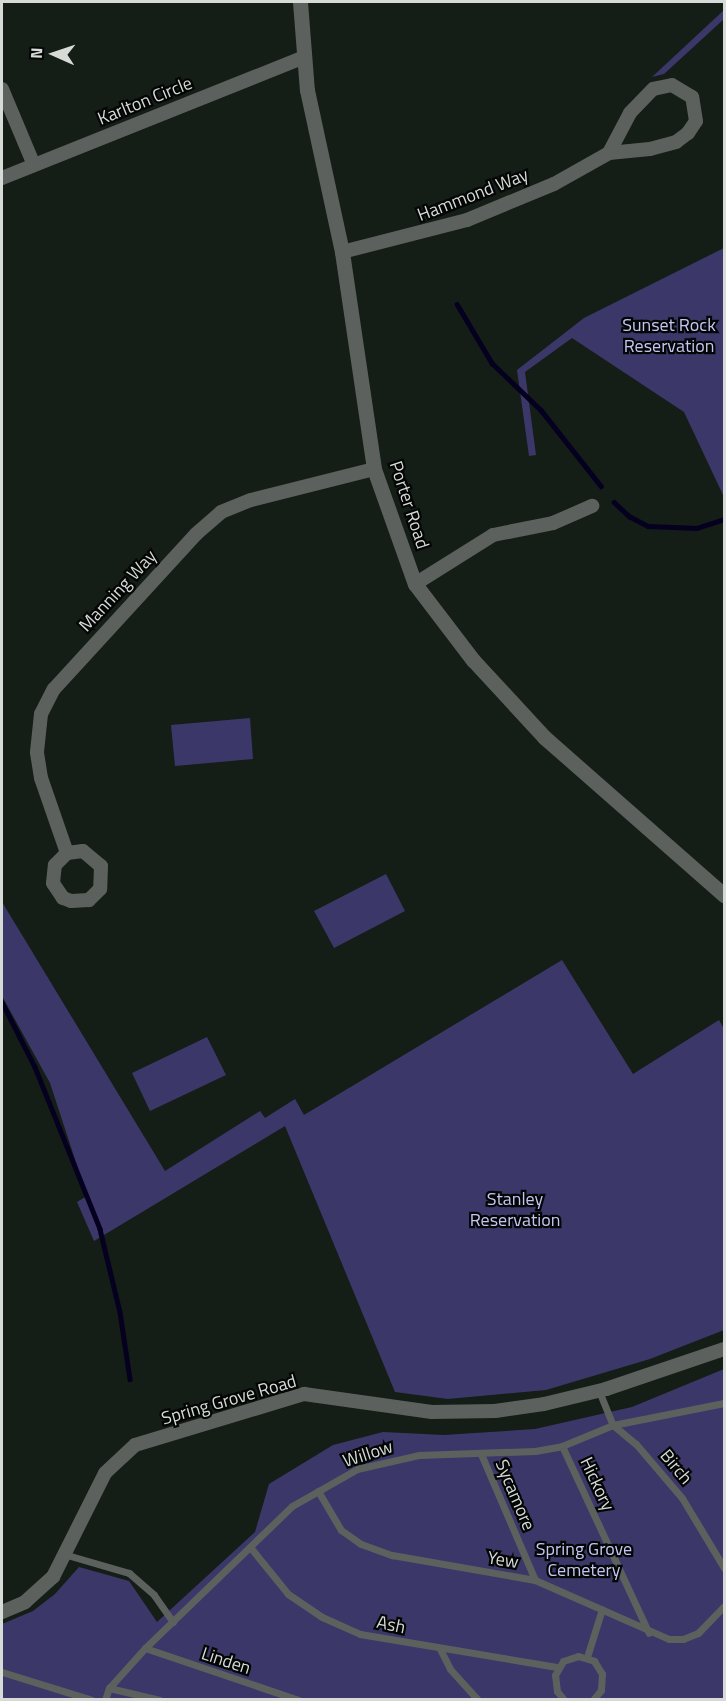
<!DOCTYPE html>
<html>
<head>
<meta charset="utf-8">
<style>
	body { margin:0 }
	#map { position:relative; width:726px; height:1701px; overflow:hidden; background:#151d17; font-family:"Titillium Web",sans-serif }
	div>[style] { position:absolute }
	[style*='--x'] { left:calc(var(--x)*1px); top:calc(var(--y)*1px); width:calc(var(--w)*1px); rotate:calc(var(--a)*1deg) }
	.green>* { inset:0; background:#3b3869 }
	.stream>* { height:4.5px; margin:-2.25px; padding:0 2.25px; transform-origin:2.25px; border-radius:2.25px; background:#05001f }
	.service>* { height:7px; margin:-3.5px; padding:0 3.5px; transform-origin:3.5px; border-radius:3.5px; background:#5d615e }
	.minor>* { height:14px; margin:-7px; padding:0 7px; transform-origin:7px; border-radius:7px; background:#5d615e }
	.tertiary>* { height:15px; margin:-7.5px; padding:0 7.5px; transform-origin:7.5px; border-radius:7.5px; background:#5d615e }
	span { translate:-50% -50%; white-space:nowrap; text-align:center; line-height:1.15; -webkit-text-stroke:4.5px #040605; paint-order:stroke }
	.street-label { font-size:18px; color:#d6dbd7 }
	.park-label { font-size:18px; color:#c5c6f4 }
	.frame { position:absolute; inset:0; border:3px solid #d6dbd7; pointer-events:none }
	.north { position:absolute; left:24px; top:24px; width:60px; height:60px; -webkit-text-stroke:4px #040605; paint-order:stroke; rotate:273deg; font-size:16px; font-weight:700; line-height:24px; text-align:center; color:#d6dbd7 }
	.north::after { content:''; display:block; margin:auto; width:21px; height:27px; background:#d6dbd7; clip-path:polygon(50% 0,100% 100%,50% 72%,0 100%) }
</style>
</head>
<body>
<div id="map">
	<div class="green">
		<i style="clip-path:polygon(724px 10px,724px 19px,664px 74px,652px 77px)"></i>
		<i style="clip-path:polygon(724px 248px,724px 497px,684px 412px,572px 338px,525px 372px,536px 455px,529px 456px,517px 370px,584px 318px)"></i>
		<i style="clip-path:polygon(250px 718px,253px 759px,175px 766px,171px 725px)"></i>
		<i style="clip-path:polygon(386px 874px,405px 911px,334px 948px,314px 911px)"></i>
		<i style="clip-path:polygon(2px 902px,165px 1171px,260px 1111px,265px 1118px,295px 1099px,304px 1115px,562px 960px,633px 1074px,719px 1020px,724px 1029px,724px 1330px,650px 1359px,546px 1390px,448px 1399px,395px 1392px,285px 1126px,94px 1241px,77px 1202px,87px 1196px,50px 1083px,2px 996px)"></i>
		<i style="clip-path:polygon(207px 1037px,226px 1075px,150px 1111px,132px 1073px)"></i>
		<i style="clip-path:polygon(724px 1369px,724px 1699px,2px 1700px,2px 1624px,33px 1611px,55px 1594px,79px 1567px,129px 1581px,157px 1622px,255px 1532px,269px 1484px,333px 1445px,383px 1432px,444px 1435px,535px 1429px,632px 1407px)"></i>
	</div>
	<div class="stream">
		<i style="--x:457;--y:304;--w:69;--a:59.3"></i>
		<i style="--x:492;--y:363;--w:68;--a:43.8"></i>
		<i style="--x:541;--y:410;--w:97;--a:51.7"></i>
		<i style="--x:614;--y:502;--w:21;--a:43"></i>
		<i style="--x:629;--y:516;--w:21;--a:28"></i>
		<i style="--x:648;--y:526;--w:49;--a:2.3"></i>
		<i style="--x:697;--y:528;--w:28;--a:-18"></i>
		<i style="--x:2;--y:1002;--w:73;--a:63.1"></i>
		<i style="--x:35;--y:1067;--w:175;--a:68.1"></i>
		<i style="--x:100;--y:1229;--w:85;--a:76.5"></i>
		<i style="--x:120;--y:1312;--w:68;--a:81.5"></i>
	</div>
	<div class="service">
		<i style="--x:599;--y:1391;--w:37;--a:68"></i>
		<i style="--x:613;--y:1425;--w:30;--a:40"></i>
		<i style="--x:636;--y:1444;--w:71;--a:49.6"></i>
		<i style="--x:682;--y:1498;--w:82;--a:59"></i>
		<i style="--x:562;--y:1446;--w:206;--a:65.1"></i>
		<i style="--x:481;--y:1454;--w:137;--a:66.8"></i>
		<i style="--x:318;--y:1491;--w:45;--a:59.5"></i>
		<i style="--x:341;--y:1530;--w:24;--a:35"></i>
		<i style="--x:361;--y:1544;--w:33;--a:20"></i>
		<i style="--x:392;--y:1555;--w:145;--a:9.9"></i>
		<i style="--x:535;--y:1580;--w:146;--a:23.8"></i>
		<i style="--x:669;--y:1639;--w:14;--a:0"></i>
		<i style="--x:683;--y:1639;--w:16;--a:-22"></i>
		<i style="--x:698;--y:1633;--w:37;--a:-46"></i>
		<i style="--x:250;--y:1547;--w:60;--a:51"></i>
		<i style="--x:288;--y:1594;--w:41;--a:34.1"></i>
		<i style="--x:322;--y:1617;--w:42;--a:24.1"></i>
		<i style="--x:360;--y:1634;--w:201;--a:9.5"></i>
		<i style="--x:67;--y:1555;--w:65;--a:16.2"></i>
		<i style="--x:129;--y:1573;--w:33;--a:41"></i>
		<i style="--x:154;--y:1595;--w:33;--a:55"></i>
		<i style="--x:145;--y:1648;--w:163;--a:18.7"></i>
		<i style="--x:440;--y:1649;--w:22;--a:63"></i>
		<i style="--x:450;--y:1669;--w:42;--a:47.9"></i>
		<i style="--x:587;--y:1657;--w:50;--a:-72.6"></i>
		<i style="--x:2;--y:1672;--w:94;--a:17.3"></i>
		<i style="--x:109;--y:1688;--w:52;--a:13.2"></i>
		<i style="--x:105;--y:1700;--w:13;--a:-72"></i>
		<i style="--x:109;--y:1688;--w:54;--a:-48"></i>
		<i style="--x:145;--y:1648;--w:204;--a:-44"></i>
		<i style="--x:292;--y:1506;--w:75;--a:-29.6"></i>
		<i style="--x:357;--y:1469;--w:64;--a:-12.7"></i>
		<i style="--x:419;--y:1455;--w:116;--a:-2"></i>
		<i style="--x:535;--y:1451;--w:27;--a:-10"></i>
		<i style="--x:562;--y:1446;--w:55;--a:-22.4"></i>
		<i style="--x:613;--y:1425;--w:113;--a:-11.2"></i>
		<i style="--x:564;--y:1700;--w:11;--a:-128"></i>
		<i style="--x:557;--y:1691;--w:16;--a:-97"></i>
		<i style="--x:555;--y:1675;--w:16;--a:-60"></i>
		<i style="--x:563;--y:1661;--w:16;--a:-18"></i>
		<i style="--x:578;--y:1656;--w:17;--a:17"></i>
		<i style="--x:594;--y:1661;--w:15;--a:58"></i>
		<i style="--x:602;--y:1674;--w:16;--a:94"></i>
		<i style="--x:601;--y:1690;--w:13;--a:129"></i>
	</div>
	<div class="minor">
		<i style="--x:2;--y:89;--w:82;--a:67.2"></i>
		<i style="--x:2;--y:178;--w:323;--a:-21.8"></i>
		<i style="--x:342;--y:252;--w:129;--a:-14.4"></i>
		<i style="--x:467;--y:220;--w:94;--a:-22.5"></i>
		<i style="--x:554;--y:184;--w:63;--a:-29.4"></i>
		<i style="--x:609;--y:153;--w:41;--a:-5.6"></i>
		<i style="--x:650;--y:149;--w:27;--a:-15"></i>
		<i style="--x:676;--y:142;--w:15;--a:-37"></i>
		<i style="--x:688;--y:133;--w:14;--a:-56"></i>
		<i style="--x:696;--y:121;--w:24;--a:-99"></i>
		<i style="--x:692;--y:97;--w:23;--a:-149"></i>
		<i style="--x:672;--y:85;--w:19;--a:168"></i>
		<i style="--x:653;--y:89;--w:33;--a:134"></i>
		<i style="--x:630;--y:113;--w:45;--a:117.7"></i>
		<i style="--x:415;--y:584;--w:92;--a:-32.1"></i>
		<i style="--x:493;--y:535;--w:61;--a:-11.3"></i>
		<i style="--x:553;--y:523;--w:43;--a:-23.6"></i>
		<i style="--x:67;--y:853;--w:16;--a:-7"></i>
		<i style="--x:83;--y:851;--w:23;--a:40"></i>
		<i style="--x:101;--y:866;--w:23;--a:92"></i>
		<i style="--x:100;--y:889;--w:16;--a:135"></i>
		<i style="--x:89;--y:900;--w:18;--a:177"></i>
		<i style="--x:71;--y:901;--w:9;--a:-159"></i>
		<i style="--x:63;--y:898;--w:18;--a:-124"></i>
		<i style="--x:53;--y:883;--w:18;--a:-84"></i>
		<i style="--x:55;--y:865;--w:17;--a:-45"></i>
		<i style="--x:67;--y:853;--w:79;--a:-109.1"></i>
		<i style="--x:41;--y:778;--w:26;--a:-99"></i>
		<i style="--x:37;--y:752;--w:38;--a:-84"></i>
		<i style="--x:41;--y:714;--w:28;--a:-63"></i>
		<i style="--x:54;--y:689;--w:210;--a:-47.5"></i>
		<i style="--x:196;--y:534;--w:33;--a:-41"></i>
		<i style="--x:221;--y:512;--w:32;--a:-22"></i>
		<i style="--x:251;--y:500;--w:127;--a:-14.1"></i>
		<i style="--x:2;--y:1612;--w:25;--a:-23"></i>
		<i style="--x:25;--y:1602;--w:38;--a:-42"></i>
		<i style="--x:53;--y:1577;--w:116;--a:-63.4"></i>
		<i style="--x:105;--y:1473;--w:41;--a:-43"></i>
		<i style="--x:135;--y:1445;--w:177;--a:-16.8"></i>
		<i style="--x:304;--y:1394;--w:129;--a:8"></i>
		<i style="--x:432;--y:1412;--w:63;--a:-0.9"></i>
		<i style="--x:495;--y:1411;--w:49;--a:-8.1"></i>
		<i style="--x:544;--y:1404;--w:64;--a:-13.6"></i>
		<i style="--x:606;--y:1389;--w:125;--a:-18.7"></i>
	</div>
	<div class="tertiary">
		<i style="--x:300;--y:2;--w:88;--a:85.5"></i>
		<i style="--x:307;--y:90;--w:166;--a:77.8"></i>
		<i style="--x:342;--y:252;--w:219;--a:81.6"></i>
		<i style="--x:374;--y:469;--w:122;--a:70.4"></i>
		<i style="--x:415;--y:584;--w:96;--a:52.7"></i>
		<i style="--x:473;--y:660;--w:105;--a:47.3"></i>
		<i style="--x:544;--y:737;--w:240;--a:41.3"></i>
	</div>
	<div class="street-label">
		<span style="left:145px;top:101px;rotate:-22deg">Karlton Circle</span>
		<span style="left:473px;top:195px;rotate:-21deg">Hammond Way</span>
		<span style="left:409px;top:505px;rotate:72deg">Porter Road</span>
		<span style="left:118px;top:591px;rotate:-47deg">Manning Way</span>
		<span style="left:229px;top:1400px;rotate:-16deg">Spring Grove Road</span>
		<span style="left:368px;top:1454px;rotate:-18deg">Willow</span>
		<span style="left:676px;top:1467px;rotate:50deg">Birch</span>
		<span style="left:597px;top:1484px;rotate:65deg">Hickory</span>
		<span style="left:515px;top:1495px;rotate:67deg">Sycamore</span>
		<span style="left:503px;top:1560px;rotate:9deg">Yew</span>
		<span style="left:391px;top:1625px;rotate:12deg">Ash</span>
		<span style="left:226px;top:1661px;rotate:18deg">Linden</span>
	</div>
	<div class="park-label">
		<span style="left:669px;top:336px">Sunset Rock<br>Reservation</span>
		<span style="left:515px;top:1210px">Stanley<br>Reservation</span>
		<span style="left:584px;top:1560px">Spring Grove<br>Cemetery</span>
	</div>
	<div class="frame"></div>
	<div class="north">N</div>
</div>
</body>
</html>
